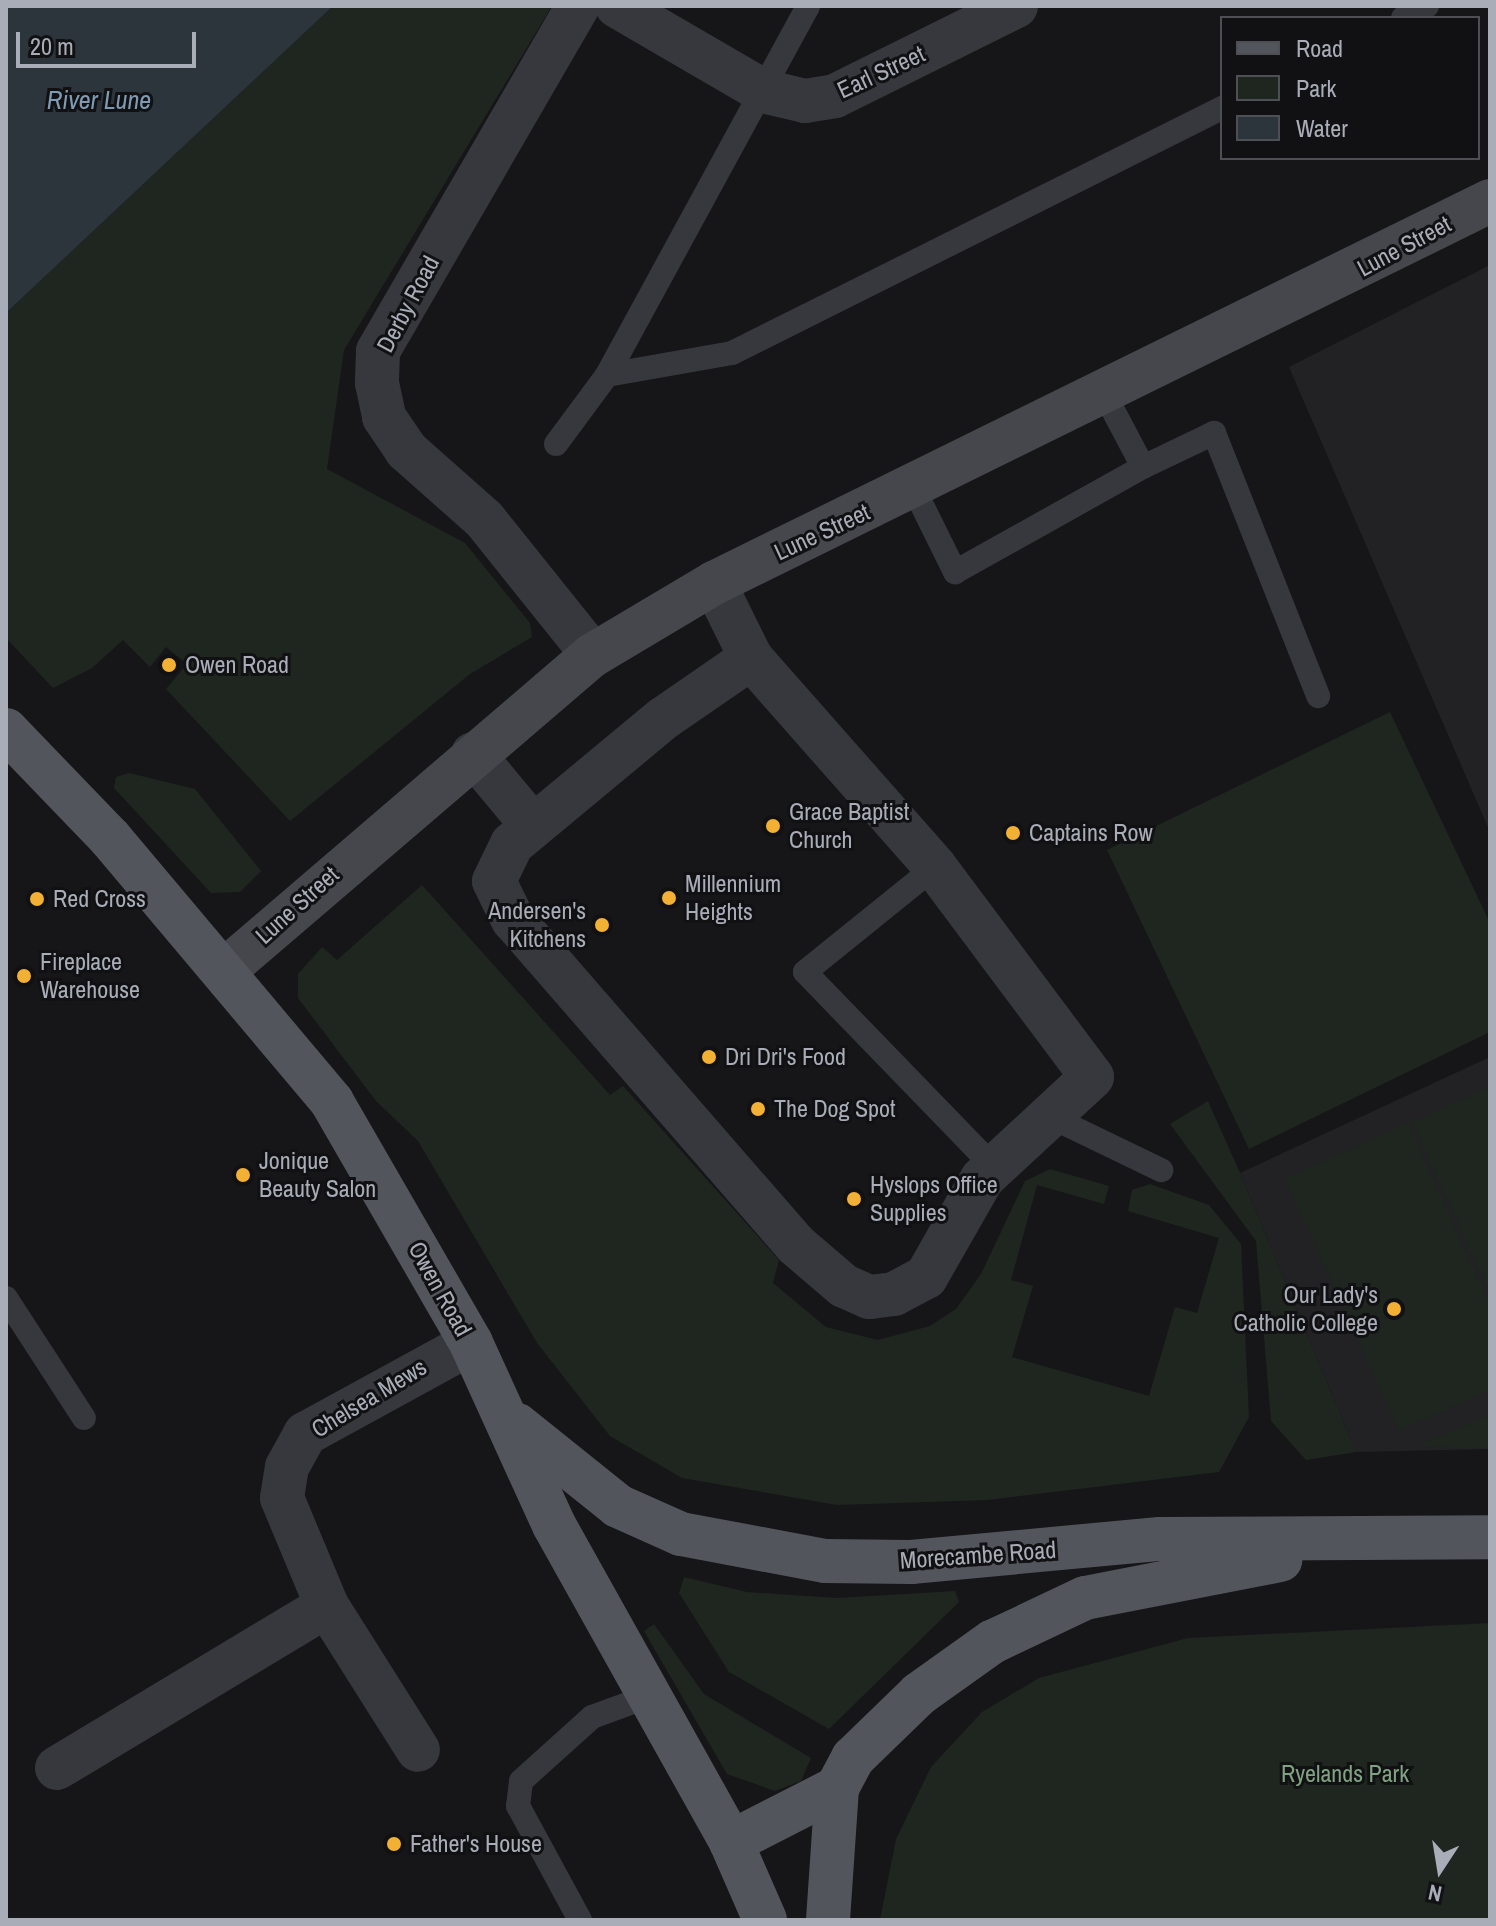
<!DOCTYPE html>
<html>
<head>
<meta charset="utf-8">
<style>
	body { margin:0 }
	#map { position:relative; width:1496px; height:1926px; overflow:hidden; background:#161618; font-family:"Archivo Narrow",sans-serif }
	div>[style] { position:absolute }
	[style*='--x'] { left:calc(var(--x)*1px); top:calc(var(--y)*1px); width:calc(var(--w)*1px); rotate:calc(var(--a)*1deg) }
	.built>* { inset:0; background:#222225 }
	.green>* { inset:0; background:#1e261f }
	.water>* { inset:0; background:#2c353c }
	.lane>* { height:24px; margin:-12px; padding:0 12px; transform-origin:12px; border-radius:12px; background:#37383d }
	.street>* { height:44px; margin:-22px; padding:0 22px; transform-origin:22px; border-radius:22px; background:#37383d }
	.secondary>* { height:44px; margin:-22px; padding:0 22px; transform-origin:22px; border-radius:22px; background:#45474d }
	.primary>* { height:44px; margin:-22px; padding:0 22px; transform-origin:22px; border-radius:22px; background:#53555c }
	.dots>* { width:22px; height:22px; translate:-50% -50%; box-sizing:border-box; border:4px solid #111113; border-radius:50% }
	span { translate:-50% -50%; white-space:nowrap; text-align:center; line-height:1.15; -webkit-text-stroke:6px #111113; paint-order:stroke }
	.street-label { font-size:24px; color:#a8adb8 }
	.poi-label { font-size:24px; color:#a8adb8 }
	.left { translate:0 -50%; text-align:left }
	.right { translate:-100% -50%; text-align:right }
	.park-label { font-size:24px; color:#7fa381 }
	.water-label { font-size:26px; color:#7f9bb3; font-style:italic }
	.frame { position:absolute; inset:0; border:8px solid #a8adb8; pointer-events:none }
	.legend { position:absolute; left:1220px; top:16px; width:260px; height:144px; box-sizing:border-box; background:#111113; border:2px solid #4d4f55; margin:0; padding:10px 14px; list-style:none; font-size:24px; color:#a8adb8 }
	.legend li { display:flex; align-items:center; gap:16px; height:40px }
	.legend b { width:40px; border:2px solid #4d4f55 }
	.north { position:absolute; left:1400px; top:1830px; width:80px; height:80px; -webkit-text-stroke:6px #111113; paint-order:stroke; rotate:192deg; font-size:22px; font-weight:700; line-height:32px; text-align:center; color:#a8adb8 }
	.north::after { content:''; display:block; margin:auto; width:28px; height:36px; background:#a8adb8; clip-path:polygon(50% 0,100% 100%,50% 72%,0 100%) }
	.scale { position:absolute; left:16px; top:32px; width:180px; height:36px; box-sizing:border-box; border:4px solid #a8adb8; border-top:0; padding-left:10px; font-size:24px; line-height:28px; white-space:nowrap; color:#a8adb8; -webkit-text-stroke:6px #111113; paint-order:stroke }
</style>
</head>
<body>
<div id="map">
	<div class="built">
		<i style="clip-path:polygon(1490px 265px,1490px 832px,1289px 367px)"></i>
		<i style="clip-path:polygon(1490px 1057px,1490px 1449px,1356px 1452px,1240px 1173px)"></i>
	</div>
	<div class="green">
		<i style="clip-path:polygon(333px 6px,552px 6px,344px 350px,327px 469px,465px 543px,530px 623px,532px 637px,470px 674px,290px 821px,166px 689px,187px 664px,166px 647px,150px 667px,123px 640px,92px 668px,53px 688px,6px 638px,6px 313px)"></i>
		<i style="clip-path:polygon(1390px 712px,1490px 923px,1490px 1032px,1249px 1149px,1107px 850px)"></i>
		<i style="clip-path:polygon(129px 773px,195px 789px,261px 871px,240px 892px,211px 893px,114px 788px,116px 777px)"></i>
		<i style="clip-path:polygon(422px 885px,610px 1095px,623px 1086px,779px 1260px,773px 1283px,826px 1327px,878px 1340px,930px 1326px,956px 1309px,981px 1274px,1025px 1181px,1050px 1169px,1109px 1186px,1104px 1204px,1037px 1185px,1011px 1280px,1033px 1286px,1012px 1357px,1149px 1396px,1175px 1307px,1197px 1313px,1219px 1238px,1128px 1211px,1132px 1190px,1150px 1184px,1209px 1205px,1241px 1244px,1249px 1417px,1219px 1472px,988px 1500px,837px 1505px,682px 1478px,610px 1436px,537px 1343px,418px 1141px,376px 1101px,298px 998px,298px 974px,322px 947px,337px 960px)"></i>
		<i style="clip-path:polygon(1490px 1087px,1490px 1293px,1412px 1122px)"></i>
		<i style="clip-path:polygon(1208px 1101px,1240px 1173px,1356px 1452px,1306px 1460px,1271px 1421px,1256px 1241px,1170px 1124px)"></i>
		<i style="clip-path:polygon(1408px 1123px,1490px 1305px,1490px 1390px,1399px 1431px,1285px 1179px)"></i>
		<i style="clip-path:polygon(1490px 1415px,1490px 1449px,1417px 1446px)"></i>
		<i style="clip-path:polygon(684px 1577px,747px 1592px,837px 1598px,955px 1591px,959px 1602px,829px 1729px,729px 1672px,679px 1593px)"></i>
		<i style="clip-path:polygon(1490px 1623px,1490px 1920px,880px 1920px,896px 1839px,931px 1767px,982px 1712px,1039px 1678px,1188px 1638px)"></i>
		<i style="clip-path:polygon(654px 1624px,704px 1694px,811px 1758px,801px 1781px,775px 1791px,727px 1774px,644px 1631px)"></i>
	</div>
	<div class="water">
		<i style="clip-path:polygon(6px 6px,333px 6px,6px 313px)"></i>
	</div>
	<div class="lane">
		<i style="--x:1403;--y:18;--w:27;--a:-27"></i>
		<i style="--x:607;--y:375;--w:420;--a:-61.4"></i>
		<i style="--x:556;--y:444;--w:86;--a:-53.5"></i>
		<i style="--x:607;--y:375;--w:127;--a:-10"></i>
		<i style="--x:732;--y:353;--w:548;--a:-26.57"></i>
		<i style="--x:1143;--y:467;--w:79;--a:-25.6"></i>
		<i style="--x:1214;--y:433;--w:283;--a:68.4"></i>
		<i style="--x:914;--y:489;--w:93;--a:63.7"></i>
		<i style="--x:955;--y:572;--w:215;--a:-29.2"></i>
		<i style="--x:1143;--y:467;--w:81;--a:-117.8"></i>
		<i style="--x:935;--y:867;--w:167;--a:141.1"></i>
		<i style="--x:805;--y:972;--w:272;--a:45.9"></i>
		<i style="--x:1047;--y:1115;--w:127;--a:25.8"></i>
		<i style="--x:6;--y:1298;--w:143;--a:57"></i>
		<i style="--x:580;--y:1920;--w:130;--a:-118.5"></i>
		<i style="--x:518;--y:1806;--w:25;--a:-83"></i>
		<i style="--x:521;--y:1781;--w:96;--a:-42"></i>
		<i style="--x:592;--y:1717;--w:61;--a:-20.2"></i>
	</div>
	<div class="street">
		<i style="--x:578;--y:6;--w:399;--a:120.1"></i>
		<i style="--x:378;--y:351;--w:32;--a:92"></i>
		<i style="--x:377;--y:383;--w:35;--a:78"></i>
		<i style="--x:384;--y:417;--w:40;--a:56"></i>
		<i style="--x:406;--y:450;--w:104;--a:41.5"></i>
		<i style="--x:484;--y:519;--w:174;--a:51.3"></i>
		<i style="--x:617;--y:6;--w:169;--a:30.2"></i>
		<i style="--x:763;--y:91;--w:43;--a:13.4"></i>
		<i style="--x:805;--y:101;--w:30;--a:-9"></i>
		<i style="--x:835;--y:96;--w:202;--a:-26.4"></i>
		<i style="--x:714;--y:583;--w:84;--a:63.7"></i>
		<i style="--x:751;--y:658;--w:278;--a:48.6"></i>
		<i style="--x:935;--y:867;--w:262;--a:53.2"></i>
		<i style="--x:1092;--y:1077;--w:150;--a:137.2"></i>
		<i style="--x:982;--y:1179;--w:113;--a:119.7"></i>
		<i style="--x:926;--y:1277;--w:36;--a:152"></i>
		<i style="--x:894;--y:1294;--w:25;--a:173"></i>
		<i style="--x:869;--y:1297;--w:27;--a:-156"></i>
		<i style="--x:844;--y:1286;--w:63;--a:-139.5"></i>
		<i style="--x:796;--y:1245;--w:431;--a:-131"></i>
		<i style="--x:513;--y:920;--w:43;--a:-116"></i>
		<i style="--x:494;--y:881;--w:41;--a:-64.1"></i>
		<i style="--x:512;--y:844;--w:197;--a:-39.7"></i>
		<i style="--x:664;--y:718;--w:106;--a:-34.6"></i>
		<i style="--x:473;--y:754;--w:94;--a:50.2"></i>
		<i style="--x:327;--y:1606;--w:170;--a:57.7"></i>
		<i style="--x:57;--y:1768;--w:315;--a:-31"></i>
		<i style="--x:327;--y:1606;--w:117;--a:-112.6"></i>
		<i style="--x:282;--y:1498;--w:31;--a:-81"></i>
		<i style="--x:287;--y:1467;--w:38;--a:-61"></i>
		<i style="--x:305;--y:1434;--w:189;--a:-28.7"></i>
	</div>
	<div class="secondary">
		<i style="--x:225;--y:970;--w:484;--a:-40.6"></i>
		<i style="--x:593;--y:655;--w:141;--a:-30.8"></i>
		<i style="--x:714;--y:583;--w:865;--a:-26.21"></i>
	</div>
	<div class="primary">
		<i style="--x:6;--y:730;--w:150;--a:46.1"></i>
		<i style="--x:110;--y:838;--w:345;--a:49.9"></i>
		<i style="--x:332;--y:1102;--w:278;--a:60"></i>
		<i style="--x:471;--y:1343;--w:200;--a:65.5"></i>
		<i style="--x:554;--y:1525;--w:363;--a:60.8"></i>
		<i style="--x:731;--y:1842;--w:85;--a:66.4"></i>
		<i style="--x:517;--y:1425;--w:129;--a:38.7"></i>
		<i style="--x:618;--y:1506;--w:69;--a:24"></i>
		<i style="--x:681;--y:1534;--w:147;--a:10.6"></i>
		<i style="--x:825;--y:1561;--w:86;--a:0.7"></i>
		<i style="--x:911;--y:1562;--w:250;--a:-5.3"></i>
		<i style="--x:1160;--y:1539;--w:330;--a:-0.3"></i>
		<i style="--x:731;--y:1842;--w:119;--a:-27"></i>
		<i style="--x:828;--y:1920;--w:132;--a:-86.1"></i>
		<i style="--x:837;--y:1788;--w:34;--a:-62"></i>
		<i style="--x:853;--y:1758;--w:92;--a:-44.1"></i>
		<i style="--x:919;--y:1694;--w:90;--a:-35.5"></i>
		<i style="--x:992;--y:1642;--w:103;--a:-25.3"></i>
		<i style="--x:1085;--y:1598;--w:199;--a:-11"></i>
	</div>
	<div class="dots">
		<i style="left:169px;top:665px;background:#f2b134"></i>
		<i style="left:773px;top:826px;background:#f2b134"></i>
		<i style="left:1013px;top:833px;background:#f2b134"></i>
		<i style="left:669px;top:898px;background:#f2b134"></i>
		<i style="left:37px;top:899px;background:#f2b134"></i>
		<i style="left:602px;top:925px;background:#f2b134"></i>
		<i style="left:24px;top:976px;background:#f2b134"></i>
		<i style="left:709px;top:1057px;background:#f2b134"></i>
		<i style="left:758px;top:1109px;background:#f2b134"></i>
		<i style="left:243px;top:1175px;background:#f2b134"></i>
		<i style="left:854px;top:1199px;background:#f2b134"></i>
		<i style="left:1394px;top:1309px;background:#f2b134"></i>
		<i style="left:394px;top:1844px;background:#f2b134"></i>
	</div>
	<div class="street-label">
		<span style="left:881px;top:72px;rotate:-25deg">Earl Street</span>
		<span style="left:1404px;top:246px;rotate:-28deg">Lune Street</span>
		<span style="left:408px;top:304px;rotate:-62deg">Derby Road</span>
		<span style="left:822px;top:532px;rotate:-25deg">Lune Street</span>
		<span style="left:297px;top:905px;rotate:-42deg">Lune Street</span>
		<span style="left:440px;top:1289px;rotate:61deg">Owen Road</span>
		<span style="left:369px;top:1398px;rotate:-31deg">Chelsea Mews</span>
		<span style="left:978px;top:1555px;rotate:-4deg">Morecambe Road</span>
	</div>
	<div class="poi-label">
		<span class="left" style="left:185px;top:665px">Owen Road</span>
		<span class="left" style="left:789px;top:826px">Grace Baptist<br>Church</span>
		<span class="left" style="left:1029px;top:833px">Captains Row</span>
		<span class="left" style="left:685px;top:898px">Millennium<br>Heights</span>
		<span class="left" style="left:53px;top:899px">Red Cross</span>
		<span class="right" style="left:586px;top:925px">Andersen's<br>Kitchens</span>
		<span class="left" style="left:40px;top:976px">Fireplace<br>Warehouse</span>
		<span class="left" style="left:725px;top:1057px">Dri Dri's Food</span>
		<span class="left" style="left:774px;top:1109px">The Dog Spot</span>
		<span class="left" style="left:259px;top:1175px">Jonique<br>Beauty Salon</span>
		<span class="left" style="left:870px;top:1199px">Hyslops Office<br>Supplies</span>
		<span class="right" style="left:1378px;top:1309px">Our Lady's<br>Catholic College</span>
		<span class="left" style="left:410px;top:1844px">Father's House</span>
	</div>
	<div class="park-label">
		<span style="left:1345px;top:1774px">Ryelands Park</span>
	</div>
	<div class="water-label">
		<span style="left:99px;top:100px">River Lune</span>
	</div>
	<div class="frame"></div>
	<ul class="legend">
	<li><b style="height:10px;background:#53555c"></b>Road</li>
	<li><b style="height:22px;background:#1e261f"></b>Park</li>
	<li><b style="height:22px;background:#2c353c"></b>Water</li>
	</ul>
	<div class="north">N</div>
	<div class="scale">20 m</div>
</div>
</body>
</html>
